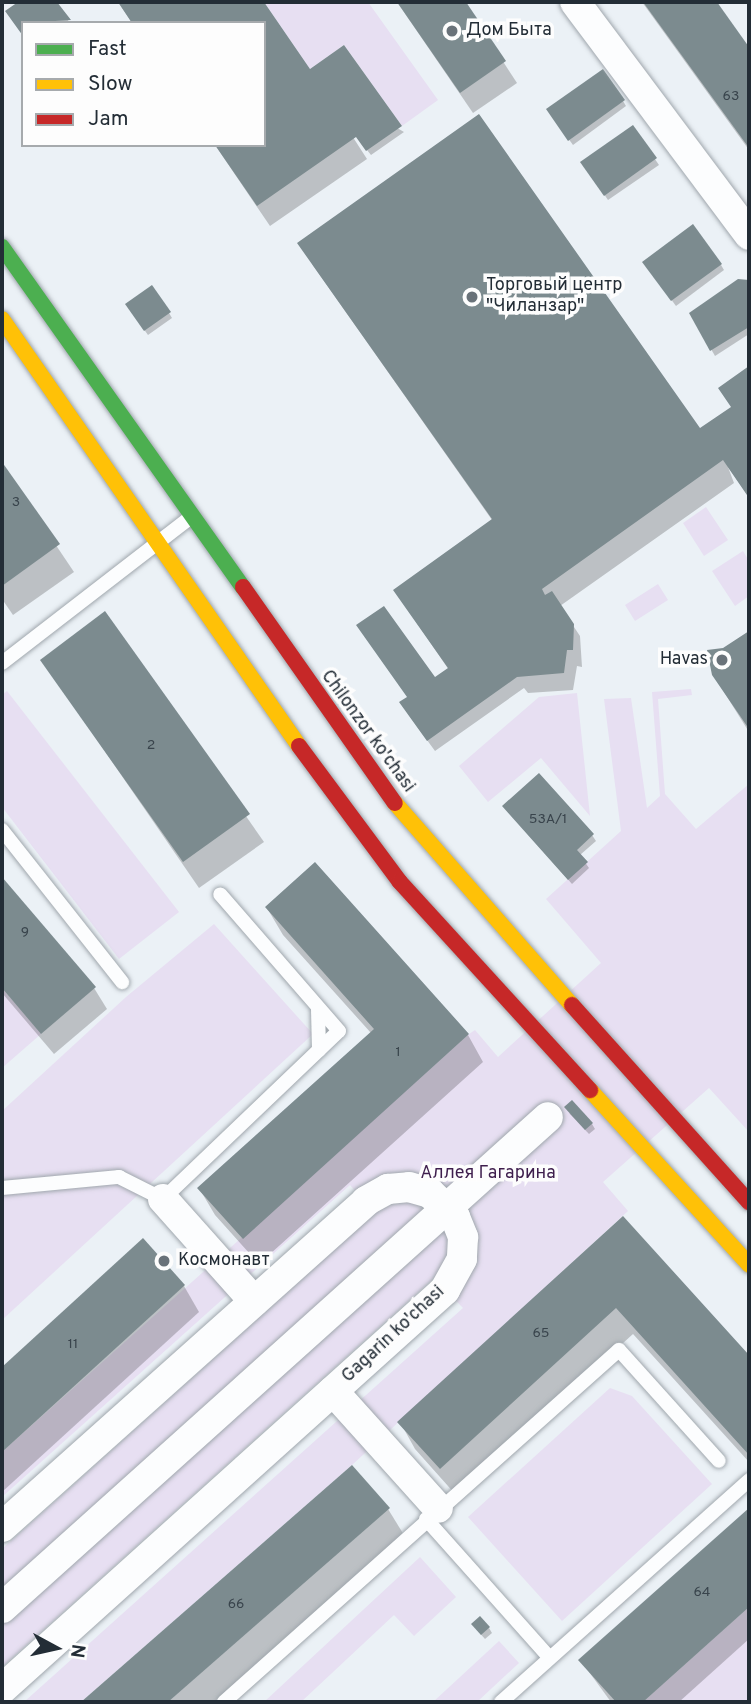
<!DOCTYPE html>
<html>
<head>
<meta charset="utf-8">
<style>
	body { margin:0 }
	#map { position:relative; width:751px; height:1704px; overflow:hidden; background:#ebf1f6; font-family:Overpass,sans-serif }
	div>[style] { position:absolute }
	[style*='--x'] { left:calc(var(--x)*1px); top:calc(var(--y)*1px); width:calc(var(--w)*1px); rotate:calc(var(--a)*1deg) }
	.green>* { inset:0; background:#e7dff2 }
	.shadow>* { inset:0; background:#0003 }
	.building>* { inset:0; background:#7c8b8f }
	.roads { filter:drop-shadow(0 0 2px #a0a7ad) drop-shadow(0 0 2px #a0a7ad) }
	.lane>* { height:14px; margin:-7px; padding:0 7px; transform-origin:7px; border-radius:7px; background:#fcfdfe }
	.street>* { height:30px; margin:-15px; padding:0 15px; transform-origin:15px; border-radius:15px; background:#fcfdfe }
	.fast>* { height:16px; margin:-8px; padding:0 8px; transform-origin:8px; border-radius:8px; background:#4caf50 }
	.slow>* { height:16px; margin:-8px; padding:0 8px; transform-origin:8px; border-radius:8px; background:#ffc107 }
	.jam>* { height:16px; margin:-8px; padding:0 8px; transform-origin:8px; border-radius:8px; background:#c62828 }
	.dots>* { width:19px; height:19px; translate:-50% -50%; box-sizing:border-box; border:4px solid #fdfdfd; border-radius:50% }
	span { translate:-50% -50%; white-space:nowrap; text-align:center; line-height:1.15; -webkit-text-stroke:7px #fdfdfd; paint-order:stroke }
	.number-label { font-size:14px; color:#39444c }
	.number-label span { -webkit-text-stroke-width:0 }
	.poi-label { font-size:18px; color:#232d36 }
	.left { translate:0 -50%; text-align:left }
	.right { translate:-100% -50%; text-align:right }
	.street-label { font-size:18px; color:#232d36 }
	.park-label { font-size:18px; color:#3e1e4d }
	.frame { position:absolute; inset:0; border:4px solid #232d36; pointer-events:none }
	.legend { position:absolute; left:21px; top:21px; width:245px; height:126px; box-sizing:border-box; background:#fdfdfd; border:2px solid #a6aaad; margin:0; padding:9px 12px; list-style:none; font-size:21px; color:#232d36 }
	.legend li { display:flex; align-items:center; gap:14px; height:35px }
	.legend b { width:35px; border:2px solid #a6aaad }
	.north { position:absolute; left:21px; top:1613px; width:70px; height:70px; -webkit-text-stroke:5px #fdfdfd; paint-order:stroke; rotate:98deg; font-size:19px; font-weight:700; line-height:28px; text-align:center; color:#232d36 }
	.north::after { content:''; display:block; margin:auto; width:24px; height:32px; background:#232d36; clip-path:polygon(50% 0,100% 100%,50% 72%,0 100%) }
</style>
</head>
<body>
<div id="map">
	<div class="green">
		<i style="clip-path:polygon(264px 2px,368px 2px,438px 100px,402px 126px,344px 45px,310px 69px)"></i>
		<i style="clip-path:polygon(706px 507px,728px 540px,704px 556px,683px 523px)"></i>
		<i style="clip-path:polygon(743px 551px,749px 561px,749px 596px,735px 606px,712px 571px)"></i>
		<i style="clip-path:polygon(658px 584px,668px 600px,635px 621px,625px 605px)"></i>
		<i style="clip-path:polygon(691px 689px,692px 695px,658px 699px,665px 794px,696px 829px,749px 784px,749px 1132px,709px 1088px,603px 1182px,628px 1211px,352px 1465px,81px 1702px,24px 1702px,463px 1308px,434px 1278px,2px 1667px,2px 1549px,375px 1213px,350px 1185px,2px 1497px,2px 1452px,469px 1034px,475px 1030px,498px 1057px,601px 963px,546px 899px,621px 831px,604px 699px,631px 698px,647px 808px,660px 796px,652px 692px)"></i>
		<i style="clip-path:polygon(7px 691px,179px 912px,119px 959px,2px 807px,2px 695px)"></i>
		<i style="clip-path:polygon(577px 693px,590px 816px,541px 758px,488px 802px,459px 766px,539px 697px)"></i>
		<i style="clip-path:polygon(214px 924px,313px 1034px,2px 1320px,2px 1111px,126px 997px)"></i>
		<i style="clip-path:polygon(2px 988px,41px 1034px,2px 1068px)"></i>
		<i style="clip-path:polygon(610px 1388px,632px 1396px,712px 1484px,562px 1621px,468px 1517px)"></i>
		<i style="clip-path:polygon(420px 1557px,456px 1597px,414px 1636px,394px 1615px,301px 1702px,264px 1702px)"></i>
		<i style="clip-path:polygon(749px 1607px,749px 1702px,643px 1702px)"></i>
		<i style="clip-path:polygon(499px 1641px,519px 1663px,477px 1702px,433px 1702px)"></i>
	</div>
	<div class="shadow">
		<i style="clip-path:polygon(21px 2px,55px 2px,70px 23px,23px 23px,8px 11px)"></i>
		<i style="clip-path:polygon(118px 2px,262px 2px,315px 80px,404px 132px,371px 155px,338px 114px,367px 159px,270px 226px,215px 145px,264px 145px,264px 23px,132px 23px)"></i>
		<i style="clip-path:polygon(397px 2px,464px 2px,517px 83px,473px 113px)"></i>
		<i style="clip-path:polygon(642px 2px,715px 2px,749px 49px,749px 150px)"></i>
		<i style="clip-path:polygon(623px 101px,626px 106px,573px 145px,551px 115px)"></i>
		<i style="clip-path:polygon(633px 127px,659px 165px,608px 200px,586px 168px)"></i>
		<i style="clip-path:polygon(312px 264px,704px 437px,733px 408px,720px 388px,749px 368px,749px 497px,728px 467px,734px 483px,560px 606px,580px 636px,582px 667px,577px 666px,573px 690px,528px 693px,524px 688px,435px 751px,408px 714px,435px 679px,449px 670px,395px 591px,492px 520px)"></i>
		<i style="clip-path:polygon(721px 265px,724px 270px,676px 306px,648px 268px)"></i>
		<i style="clip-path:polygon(738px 281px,749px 282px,749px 334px,715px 356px,691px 314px)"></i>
		<i style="clip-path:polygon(130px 310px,169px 313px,172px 318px,148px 335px)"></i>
		<i style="clip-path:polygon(2px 465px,74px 572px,13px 615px,2px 599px)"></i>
		<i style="clip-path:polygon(104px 613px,264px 842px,199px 888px,42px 660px)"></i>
		<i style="clip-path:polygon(749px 633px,749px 732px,724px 692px,724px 649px)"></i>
		<i style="clip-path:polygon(504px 807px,592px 835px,596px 841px,580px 855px,589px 868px,572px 884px)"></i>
		<i style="clip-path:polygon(2px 879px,94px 988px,107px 1009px,54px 1054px,2px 993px)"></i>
		<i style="clip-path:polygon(267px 908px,468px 1035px,483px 1062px,259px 1264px,215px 1215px,199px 1188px,371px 1033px,283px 935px)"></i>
		<i style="clip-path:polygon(569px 1113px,592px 1124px,595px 1129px,589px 1134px)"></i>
		<i style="clip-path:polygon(623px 1219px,749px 1358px,749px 1462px,633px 1334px,456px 1495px,415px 1449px,400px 1422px)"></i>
		<i style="clip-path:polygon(143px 1241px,184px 1286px,199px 1312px,2px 1492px,2px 1369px)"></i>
		<i style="clip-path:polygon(352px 1467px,388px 1509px,404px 1535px,214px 1702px,84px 1702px)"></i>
		<i style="clip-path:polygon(749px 1510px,749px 1639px,679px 1702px,611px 1702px,581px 1661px)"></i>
		<i style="clip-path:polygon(489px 1628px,492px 1633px,485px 1639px,477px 1630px)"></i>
	</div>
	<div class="building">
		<i style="clip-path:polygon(18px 2px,57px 2px,71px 20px,23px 23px,23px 36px,5px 11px)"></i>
		<i style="clip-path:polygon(118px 2px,264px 2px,310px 69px,344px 45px,402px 126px,366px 151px,356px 137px,257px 206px,215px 145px,264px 145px,264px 23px,132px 23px)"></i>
		<i style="clip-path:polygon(397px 2px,466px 2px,506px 61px,460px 93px)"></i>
		<i style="clip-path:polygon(643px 2px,717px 2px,749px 47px,749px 148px)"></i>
		<i style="clip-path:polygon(603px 69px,625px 100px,568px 141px,546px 109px)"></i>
		<i style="clip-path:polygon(479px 114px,700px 428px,731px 407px,718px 388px,749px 366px,749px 498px,723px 460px,542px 589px,545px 595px,552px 591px,574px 624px,573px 650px,567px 650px,564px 673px,517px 677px,427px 741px,399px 702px,407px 697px,356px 625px,384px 606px,435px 677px,448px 668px,393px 590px,492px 519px,297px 243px)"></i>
		<i style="clip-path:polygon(633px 125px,657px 158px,604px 196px,580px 162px)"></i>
		<i style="clip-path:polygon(693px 224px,722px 264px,671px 301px,642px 262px)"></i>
		<i style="clip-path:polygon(738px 279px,749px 280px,749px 327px,710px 351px,689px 313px)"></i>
		<i style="clip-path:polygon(152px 285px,171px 312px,144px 331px,125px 304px)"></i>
		<i style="clip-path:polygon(2px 462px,60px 544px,2px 586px)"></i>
		<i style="clip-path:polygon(105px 611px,250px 814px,183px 862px,40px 660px)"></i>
		<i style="clip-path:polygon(749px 631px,749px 729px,712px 675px,707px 650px,723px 648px)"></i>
		<i style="clip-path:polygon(539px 773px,594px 834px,577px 850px,588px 862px,568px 880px,502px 806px)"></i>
		<i style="clip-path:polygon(315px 862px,469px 1034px,243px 1239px,197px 1188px,374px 1029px,265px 907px)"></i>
		<i style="clip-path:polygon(2px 877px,96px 987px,41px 1034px,2px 988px)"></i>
		<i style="clip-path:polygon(572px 1100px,593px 1123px,585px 1130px,564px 1107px)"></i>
		<i style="clip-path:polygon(623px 1216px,749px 1355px,749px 1455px,616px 1308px,440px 1469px,397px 1422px)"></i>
		<i style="clip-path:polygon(143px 1238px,185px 1285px,2px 1452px,2px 1367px)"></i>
		<i style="clip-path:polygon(352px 1465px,390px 1508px,168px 1702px,81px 1702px)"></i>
		<i style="clip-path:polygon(749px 1508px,749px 1607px,643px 1702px,616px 1702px,578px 1660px)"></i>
		<i style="clip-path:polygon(480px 1616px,490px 1627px,481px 1635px,471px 1624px)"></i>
	</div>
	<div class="roads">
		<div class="lane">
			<i style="--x:2;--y:663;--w:239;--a:-37.7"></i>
			<i style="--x:2;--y:830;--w:194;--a:51.7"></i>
			<i style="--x:318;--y:1009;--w:41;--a:88.6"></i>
			<i style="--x:2;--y:1188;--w:118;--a:-5.4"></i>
			<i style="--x:119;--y:1177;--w:49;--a:26.6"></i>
			<i style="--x:163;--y:1199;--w:243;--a:-43.7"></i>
			<i style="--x:339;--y:1031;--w:181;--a:-131"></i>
			<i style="--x:426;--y:1519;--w:186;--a:48.3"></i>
			<i style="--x:224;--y:1702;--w:529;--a:-41.71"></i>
			<i style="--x:619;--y:1350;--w:149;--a:48"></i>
			<i style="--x:501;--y:1702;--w:333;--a:-41.8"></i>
		</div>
		<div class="street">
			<i style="--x:575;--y:2;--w:291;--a:53.2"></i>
			<i style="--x:163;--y:1199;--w:137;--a:48.3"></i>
			<i style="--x:333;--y:1391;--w:157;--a:48.1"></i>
			<i style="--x:2;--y:1527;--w:489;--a:-41.8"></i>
			<i style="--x:366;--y:1201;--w:25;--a:-29"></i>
			<i style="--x:388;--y:1189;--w:21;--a:-5"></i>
			<i style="--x:409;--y:1187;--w:22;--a:16"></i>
			<i style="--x:430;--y:1193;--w:35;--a:44"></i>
			<i style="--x:455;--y:1217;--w:22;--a:68"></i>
			<i style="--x:463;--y:1237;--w:22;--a:93"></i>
			<i style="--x:462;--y:1259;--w:35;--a:119"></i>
			<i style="--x:445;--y:1290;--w:596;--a:137.99"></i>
			<i style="--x:2;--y:1608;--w:734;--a:-41.96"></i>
		</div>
		<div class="fast">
			<i style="--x:2;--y:247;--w:417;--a:54.7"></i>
		</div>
		<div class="slow">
			<i style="--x:2;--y:319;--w:520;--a:55.18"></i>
			<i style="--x:395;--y:803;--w:269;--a:48.8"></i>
			<i style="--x:590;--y:1090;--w:236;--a:47.7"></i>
		</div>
		<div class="jam">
			<i style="--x:243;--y:587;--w:264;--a:54.9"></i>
			<i style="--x:299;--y:746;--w:169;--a:53.4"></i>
			<i style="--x:400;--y:882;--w:282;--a:47.6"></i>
			<i style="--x:572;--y:1005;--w:265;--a:48.1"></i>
		</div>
	</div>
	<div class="dots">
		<i style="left:452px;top:31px;background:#697279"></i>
		<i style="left:472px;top:297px;background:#697279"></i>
		<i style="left:722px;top:660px;background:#697279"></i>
		<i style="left:164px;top:1261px;background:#697279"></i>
	</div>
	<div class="number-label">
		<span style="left:731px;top:97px">63</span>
		<span style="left:16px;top:503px">3</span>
		<span style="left:151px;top:746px">2</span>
		<span style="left:548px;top:820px">53A/1</span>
		<span style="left:25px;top:933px">9</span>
		<span style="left:398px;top:1053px">1</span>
		<span style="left:541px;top:1334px">65</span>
		<span style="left:73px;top:1345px">11</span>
		<span style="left:702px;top:1593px">64</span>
		<span style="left:236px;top:1605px">66</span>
	</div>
	<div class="poi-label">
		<span class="left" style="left:466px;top:31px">Дом Быта</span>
		<span class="left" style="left:486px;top:297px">Торговый центр<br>"Чиланзар"</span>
		<span class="right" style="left:708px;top:660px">Havas</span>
		<span class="left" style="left:178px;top:1261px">Космонавт</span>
	</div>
	<div class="street-label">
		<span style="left:367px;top:732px;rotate:54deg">Chilonzor ko'chasi</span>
		<span style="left:394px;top:1335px;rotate:-43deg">Gagarin ko'chasi</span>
	</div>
	<div class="park-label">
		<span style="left:488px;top:1174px">Аллея Гагарина</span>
	</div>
	<div class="frame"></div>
	<ul class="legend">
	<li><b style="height:9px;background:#4caf50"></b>Fast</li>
	<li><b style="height:9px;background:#ffc107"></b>Slow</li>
	<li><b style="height:9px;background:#c62828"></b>Jam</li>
	</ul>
	<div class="north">N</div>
</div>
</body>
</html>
